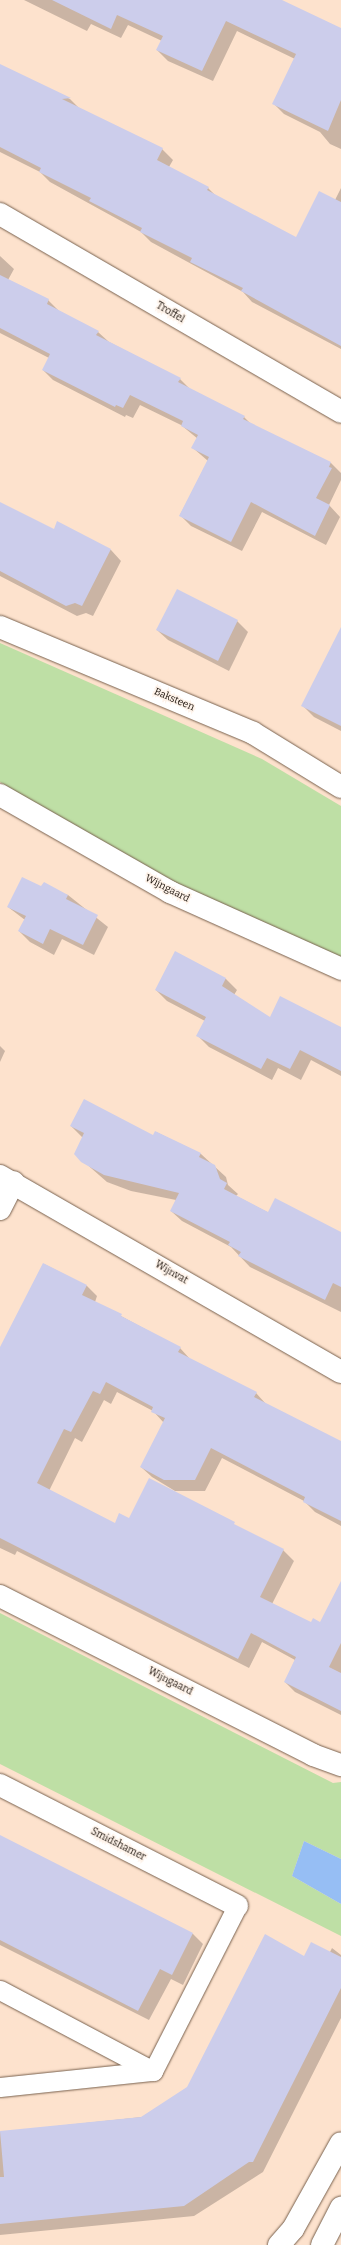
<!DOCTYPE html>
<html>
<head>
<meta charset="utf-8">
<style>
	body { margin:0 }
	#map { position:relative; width:341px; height:2245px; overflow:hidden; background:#fde2cd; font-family:Bitter,serif }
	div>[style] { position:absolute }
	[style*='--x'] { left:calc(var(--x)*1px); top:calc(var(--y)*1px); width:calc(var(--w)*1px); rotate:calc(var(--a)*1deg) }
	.green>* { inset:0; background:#bedfa5 }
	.water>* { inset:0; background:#96bef4 }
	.shadow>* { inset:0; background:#0003 }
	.building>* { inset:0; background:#cccdeb }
	.roads { filter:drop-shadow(0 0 1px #78614e) drop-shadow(0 0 1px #78614e) }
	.service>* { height:19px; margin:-9.5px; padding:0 9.5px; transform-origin:9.5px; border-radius:9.5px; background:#fff }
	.minor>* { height:22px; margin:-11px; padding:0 11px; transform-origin:11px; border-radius:11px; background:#fff }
	.tertiary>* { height:22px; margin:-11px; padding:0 11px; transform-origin:11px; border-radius:11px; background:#fff }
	span { translate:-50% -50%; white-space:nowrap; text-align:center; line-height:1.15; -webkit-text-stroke:3px #fef3ea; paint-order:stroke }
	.street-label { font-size:10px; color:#1c130c }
</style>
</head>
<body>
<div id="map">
	<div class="green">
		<i style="clip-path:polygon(0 643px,262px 759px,341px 806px,341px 961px,170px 892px,0 782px)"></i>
		<i style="clip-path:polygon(0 1613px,333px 1783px,341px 1782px,341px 1859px,304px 1841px,292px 1876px,341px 1904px,341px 1936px,0 1764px)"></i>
	</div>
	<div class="water">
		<i style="clip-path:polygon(304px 1841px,341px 1859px,341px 1904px,292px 1876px)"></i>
	</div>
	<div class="shadow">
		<i style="clip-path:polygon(24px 0,277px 0,341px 31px,341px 149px,330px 144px,320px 132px,284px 114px,274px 104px,295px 59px,237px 31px,213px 81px,168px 61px,157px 50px,162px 41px,128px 25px,121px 38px,91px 24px,87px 31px)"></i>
		<i style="clip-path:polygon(0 65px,70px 99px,80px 109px,162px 149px,173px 160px,169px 167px,208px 188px,216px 196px,297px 239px,335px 200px,341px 188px,341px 349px,252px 302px,243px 292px,151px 242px,141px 232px,50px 182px,40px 172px,0 152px)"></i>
		<i style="clip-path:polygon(0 256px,14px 269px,8px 280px,48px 300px,59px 311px,98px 332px,109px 342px,180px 379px,191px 390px,244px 417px,251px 424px,331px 463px,341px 473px,341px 480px,329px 505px,340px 517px,326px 545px,262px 512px,242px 551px,191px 526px,180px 515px,208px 461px,193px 448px,198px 439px,181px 425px,140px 405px,133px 418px,126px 415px,125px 417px,53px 380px,43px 370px,49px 358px,0 333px)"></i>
		<i style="clip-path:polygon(0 503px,54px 531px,58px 523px,111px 550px,121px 561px,93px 616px,86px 613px,77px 616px,0 576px)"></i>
		<i style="clip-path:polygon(237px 621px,248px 632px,229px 671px,168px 640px,157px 630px)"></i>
		<i style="clip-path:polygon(341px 659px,341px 731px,314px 717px,302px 705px)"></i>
		<i style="clip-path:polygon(41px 888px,68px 895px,108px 927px,94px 955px,62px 939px,54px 955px,30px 942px,19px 931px,25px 920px,8px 907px)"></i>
		<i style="clip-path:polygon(175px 953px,226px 979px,237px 990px,234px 995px,270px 1018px,341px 1028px,341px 1076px,311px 1060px,301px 1080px,278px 1068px,272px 1080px,209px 1047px,198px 1036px,205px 1021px,167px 1001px,156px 990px)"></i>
		<i style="clip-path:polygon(0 1046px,5px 1051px,0 1062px)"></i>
		<i style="clip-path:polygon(71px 1126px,154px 1136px,156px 1132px,201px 1154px,226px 1177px,228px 1185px,238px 1194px,236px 1196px,269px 1213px,341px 1233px,341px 1312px,250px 1267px,231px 1247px,182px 1221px,171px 1211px,176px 1200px,131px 1191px,107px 1182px,75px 1154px,83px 1138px)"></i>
		<i style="clip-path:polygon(44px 1264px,87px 1286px,97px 1296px,95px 1302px,180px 1348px,190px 1359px,256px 1393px,266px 1404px,341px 1447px,341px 1526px,315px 1512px,304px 1501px,222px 1458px,205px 1491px,175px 1491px,152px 1477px,141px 1467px,164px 1423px,153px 1411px,117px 1392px,111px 1404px,104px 1400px,82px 1442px,75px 1438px,49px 1491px,115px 1524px,129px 1520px,283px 1550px,294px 1561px,272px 1604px,311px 1624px,321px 1623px,341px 1583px,341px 1715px,295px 1692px,285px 1682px,295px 1660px,262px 1642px,249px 1668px,17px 1551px,15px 1555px,0 1548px,0 1350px)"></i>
		<i style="clip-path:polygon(0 1836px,193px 1934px,203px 1944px,183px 1985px,171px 1979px,149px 2020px,0 1945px)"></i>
		<i style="clip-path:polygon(332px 1948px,341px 1955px,341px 2018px,263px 2172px,194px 2216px,0 2235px,0 2132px,142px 2117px,188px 2088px,304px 1957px,330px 1952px)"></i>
	</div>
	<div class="building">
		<i style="clip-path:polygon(52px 0,282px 0,341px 28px,341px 100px,328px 131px,272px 104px,296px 54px,226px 21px,202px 71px,156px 50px,163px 36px,117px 15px,111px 29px)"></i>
		<i style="clip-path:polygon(0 64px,71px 98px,62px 99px,163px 148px,157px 160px,209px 187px,207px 190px,296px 237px,319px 191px,341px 202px,341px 346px,241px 291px,243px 288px,190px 262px,192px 258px,140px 232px,142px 228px,89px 201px,91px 198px,39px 172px,41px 168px,0 147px)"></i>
		<i style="clip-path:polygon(0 275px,49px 299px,47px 304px,99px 331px,96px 335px,181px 378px,178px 382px,245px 416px,243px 419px,331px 462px,329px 467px,332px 468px,316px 498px,330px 505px,315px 536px,251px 502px,231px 542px,179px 516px,209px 457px,191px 448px,198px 435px,181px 426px,183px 421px,130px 395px,123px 408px,116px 405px,115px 407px,42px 370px,50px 354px,0 328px)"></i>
		<i style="clip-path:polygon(0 502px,54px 529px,57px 521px,111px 549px,82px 606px,75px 603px,66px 606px,0 571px)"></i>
		<i style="clip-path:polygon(177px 589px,238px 620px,218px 661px,156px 630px)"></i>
		<i style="clip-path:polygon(341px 627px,341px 726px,301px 706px)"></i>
		<i style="clip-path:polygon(22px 877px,41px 886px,44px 882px,68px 895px,66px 899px,98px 915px,83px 945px,50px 929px,43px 944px,18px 931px,26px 916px,7px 907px)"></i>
		<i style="clip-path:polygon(175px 951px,226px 978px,222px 986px,270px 1017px,280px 996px,341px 1027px,341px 1071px,300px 1050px,290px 1069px,267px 1058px,261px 1069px,196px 1036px,206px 1017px,155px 990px)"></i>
		<i style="clip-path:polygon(84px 1099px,153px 1135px,155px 1131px,201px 1153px,199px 1157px,215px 1165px,220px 1179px,227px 1183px,224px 1189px,268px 1212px,275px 1198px,341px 1232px,341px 1287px,333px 1283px,325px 1300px,238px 1256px,241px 1252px,228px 1245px,230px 1242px,170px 1211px,179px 1193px,104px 1175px,81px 1162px,74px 1154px,84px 1133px,70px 1126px)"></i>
		<i style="clip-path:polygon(43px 1263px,87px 1285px,82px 1295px,122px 1314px,121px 1316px,181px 1347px,178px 1352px,257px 1392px,254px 1397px,341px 1441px,341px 1521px,303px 1502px,305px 1497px,211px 1448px,195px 1480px,164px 1480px,140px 1467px,165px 1418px,151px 1412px,153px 1407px,106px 1382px,100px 1394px,93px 1391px,71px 1432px,64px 1429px,37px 1483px,115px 1523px,119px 1513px,129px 1518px,149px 1478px,235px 1522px,234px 1524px,284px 1549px,260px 1597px,311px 1622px,313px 1618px,320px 1622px,341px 1581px,341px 1643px,329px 1667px,341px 1673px,341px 1711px,284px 1682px,296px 1657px,251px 1633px,238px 1659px,0 1538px,0 1347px)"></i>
		<i style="clip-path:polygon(0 1835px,193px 1933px,172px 1975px,160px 1969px,138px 2011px,0 1940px)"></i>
		<i style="clip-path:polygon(265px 1934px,304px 1956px,311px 1942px,341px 1957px,341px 1988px,253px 2162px,249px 2162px,184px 2206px,0 2224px,0 2177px,4px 2177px,0 2131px,141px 2117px,187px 2087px)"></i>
	</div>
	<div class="roads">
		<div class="service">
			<i style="--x:0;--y:1990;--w:173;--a:27.9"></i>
			<i style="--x:0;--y:2087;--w:154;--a:-6"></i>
			<i style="--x:153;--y:2071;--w:185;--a:-63"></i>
		</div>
		<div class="minor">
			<i style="--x:0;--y:214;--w:394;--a:30.1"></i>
			<i style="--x:0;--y:627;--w:274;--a:22.7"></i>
			<i style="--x:253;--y:733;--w:103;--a:31.5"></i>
			<i style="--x:0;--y:795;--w:196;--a:29.7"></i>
			<i style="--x:170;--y:892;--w:188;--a:24.2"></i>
			<i style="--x:0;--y:1176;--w:393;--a:29.9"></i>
			<i style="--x:0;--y:1209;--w:30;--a:-63"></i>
			<i style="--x:0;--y:1596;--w:351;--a:26.9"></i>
			<i style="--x:313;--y:1755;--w:30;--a:20"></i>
			<i style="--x:0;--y:1785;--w:266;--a:27"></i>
		</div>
		<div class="tertiary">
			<i style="--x:279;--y:2245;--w:21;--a:-49"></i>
			<i style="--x:293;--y:2229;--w:98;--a:-60.8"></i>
			<i style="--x:322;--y:2245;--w:42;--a:-62.8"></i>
		</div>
	</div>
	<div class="street-label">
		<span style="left:170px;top:313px;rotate:30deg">Troffel</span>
		<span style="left:174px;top:700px;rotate:23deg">Baksteen</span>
		<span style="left:167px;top:889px;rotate:27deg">Wijngaard</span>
		<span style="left:171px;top:1273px;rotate:30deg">Wijnvat</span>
		<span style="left:170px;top:1682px;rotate:27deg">Wijngaard</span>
		<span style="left:118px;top:1845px;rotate:27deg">Smidshamer</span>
	</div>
</div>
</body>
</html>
